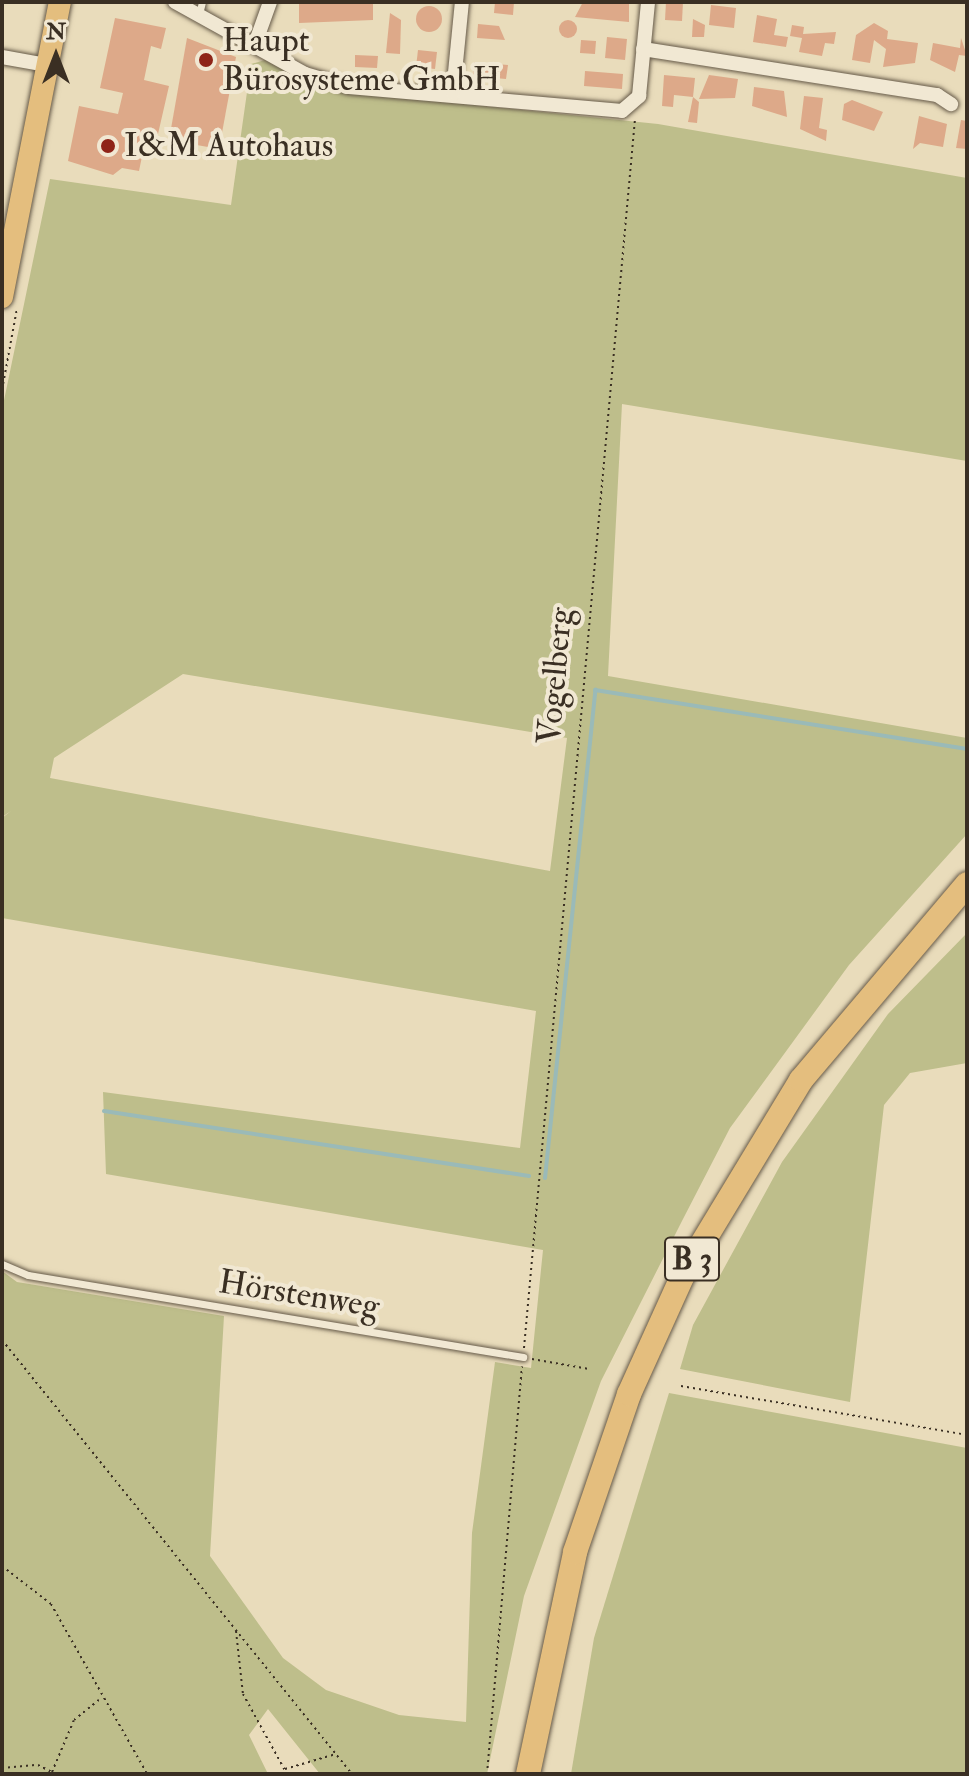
<!DOCTYPE html>
<html>
<head>
<meta charset="utf-8">
<style>
	body { margin:0 }
	#map { position:relative; width:969px; height:1776px; overflow:hidden; background:#e9dcbb; font-family:"IM FELL Double Pica",serif }
	div>[style] { position:absolute }
	[style*='--x'] { left:calc(var(--x)*1px); top:calc(var(--y)*1px); width:calc(var(--w)*1px); rotate:calc(var(--a)*1deg) }
	.green>* { inset:0; background:#bebe8b }
	.stream>* { height:4px; margin:-2px; padding:0 2px; transform-origin:2px; border-radius:2px; background:#9abab8 }
	.building>* { inset:0; background:#dda989 }
	.round { border-radius:50% }
	.path>* { height:2px; margin-top:-1px; transform-origin:0; background:repeating-linear-gradient(90deg,#3a2f23 0 2px,transparent 0 6px) }
	.roads { filter:drop-shadow(0 0 2px #665a49) drop-shadow(0 0 2px #665a49) }
	.lane>* { height:7px; margin:-3.5px; padding:0 3.5px; transform-origin:3.5px; border-radius:3.5px; background:#f1e8d3 }
	.street>* { height:14px; margin:-7px; padding:0 7px; transform-origin:7px; border-radius:7px; background:#f1e8d3 }
	.primary>* { height:22px; margin:-11px; padding:0 11px; transform-origin:11px; border-radius:11px; background:#e4be7e }
	.highway>* { height:24px; margin:-12px; padding:0 12px; transform-origin:12px; border-radius:12px; background:#e4be7e }
	.dots>* { width:22px; height:22px; translate:-50% -50%; box-sizing:border-box; border:4px solid #f1e8d3; border-radius:50% }
	span { translate:-50% -50%; white-space:nowrap; text-align:center; line-height:1.15; -webkit-text-stroke:8px #f1e8d3; paint-order:stroke }
	.shield-label span { padding:2px 6px; background:#f1e8d3; border:2px solid; border-radius:6px; -webkit-text-stroke-width:0 }
	.shield-label { font-size:32px; color:#3a2f23; font-weight:700 }
	.poi-label { font-size:34px; color:#3a2f23 }
	.left { translate:0 -50%; text-align:left }
	.street-label { font-size:34px; color:#3a2f23 }
	.frame { position:absolute; inset:0; border:4px solid #3a2f23; pointer-events:none }
	.north { position:absolute; left:16px; top:16px; width:80px; height:80px; -webkit-text-stroke:6px #f1e8d3; paint-order:stroke; rotate:0deg; font-size:22px; font-weight:700; line-height:32px; text-align:center; color:#3a2f23 }
	.north::after { content:''; display:block; margin:auto; width:28px; height:36px; background:#3a2f23; clip-path:polygon(50% 0,100% 100%,50% 72%,0 100%) }
</style>
</head>
<body>
<div id="map">
	<div class="green">
		<i style="clip-path:polygon(evenodd,265px 60px,320px 89px,658px 124px,967px 178px,967px 461px,622px 404px,608px 676px,967px 738px,967px 834px,849px 965px,730px 1128px,683px 1219px,601px 1381px,524px 1596px,487px 1774px,320px 1774px,268px 1709px,249px 1735px,268px 1774px,2px 1774px,2px 1271px,17px 1282px,224px 1316px,210px 1556px,283px 1658px,326px 1690px,399px 1715px,466px 1722px,472px 1533px,495px 1362px,531px 1368px,543px 1250px,106px 1174px,103px 1092px,520px 1148px,536px 1011px,2px 918px,2px 818px,11px 811px,2px 817px,2px 410px,50px 179px,231px 205px,251px 64px,265px 60px,183px 674px,567px 738px,550px 871px,50px 778px,54px 758px,183px 674px)"></i>
		<i style="clip-path:polygon(967px 933px,967px 1063px,910px 1073px,884px 1105px,850px 1402px,680px 1369px,693px 1325px,782px 1162px,888px 1014px)"></i>
		<i style="clip-path:polygon(669px 1393px,967px 1448px,967px 1774px,571px 1774px,594px 1638px)"></i>
	</div>
	<div class="stream">
		<i style="--x:104;--y:1111;--w:430;--a:8.7"></i>
		<i style="--x:545;--y:1178;--w:491;--a:-84.1"></i>
		<i style="--x:595;--y:690;--w:377;--a:9"></i>
	</div>
	<div class="building">
		<i style="clip-path:polygon(373px 2px,373px 20px,299px 23px,299px 3px)"></i>
		<i style="clip-path:polygon(495px 2px,514px 2px,513px 15px,494px 13px)"></i>
		<i style="clip-path:polygon(583px 2px,629px 3px,629px 22px,575px 17px)"></i>
		<i style="clip-path:polygon(666px 2px,683px 2px,682px 21px,665px 20px)"></i>
		<i style="clip-path:polygon(711px 5px,736px 8px,734px 28px,709px 25px)"></i>
		<i class="round" style="left:416px;top:6px;width:26px;height:26px"></i>
		<i style="clip-path:polygon(390px 13px,401px 20px,400px 54px,386px 53px)"></i>
		<i style="clip-path:polygon(757px 15px,777px 19px,774px 35px,788px 37px,786px 47px,753px 42px)"></i>
		<i style="clip-path:polygon(115px 18px,166px 28px,161px 49px,151px 46px,144px 80px,169px 86px,158px 134px,147px 132px,139px 171px,122px 168px,113px 175px,68px 161px,79px 106px,118px 114px,123px 93px,100px 88px)"></i>
		<i style="clip-path:polygon(693px 19px,705px 25px,704px 37px,692px 37px)"></i>
		<i class="round" style="left:559px;top:20px;width:18px;height:18px"></i>
		<i style="clip-path:polygon(874px 23px,888px 31px,887px 39px,918px 43px,915px 63px,883px 67px,886px 49px,874px 40px,870px 63px,852px 60px,856px 35px)"></i>
		<i style="clip-path:polygon(478px 24px,499px 26px,505px 40px,477px 38px)"></i>
		<i style="clip-path:polygon(792px 25px,804px 27px,803px 34px,836px 32px,834px 44px,825px 43px,822px 56px,799px 52px,802px 38px,790px 36px)"></i>
		<i style="clip-path:polygon(607px 37px,627px 39px,625px 60px,605px 58px)"></i>
		<i style="clip-path:polygon(187px 38px,236px 57px,219px 149px,169px 140px)"></i>
		<i style="clip-path:polygon(961px 38px,967px 56px,959px 55px,955px 72px,930px 60px,933px 43px,960px 48px)"></i>
		<i style="clip-path:polygon(581px 40px,596px 41px,595px 54px,580px 53px)"></i>
		<i style="clip-path:polygon(418px 50px,437px 52px,435px 69px,416px 67px)"></i>
		<i style="clip-path:polygon(355px 55px,378px 56px,377px 68px,355px 67px)"></i>
		<i style="clip-path:polygon(474px 62px,508px 65px,506px 79px,473px 76px)"></i>
		<i style="clip-path:polygon(585px 71px,623px 74px,622px 89px,584px 86px)"></i>
		<i style="clip-path:polygon(664px 75px,695px 78px,693px 97px,674px 95px,673px 107px,662px 106px)"></i>
		<i style="clip-path:polygon(709px 75px,738px 79px,735px 98px,699px 99px)"></i>
		<i style="clip-path:polygon(754px 87px,784px 91px,787px 117px,752px 106px)"></i>
		<i style="clip-path:polygon(804px 96px,823px 98px,819px 128px,827px 130px,826px 141px,800px 129px)"></i>
		<i style="clip-path:polygon(693px 97px,699px 102px,697px 123px,688px 122px)"></i>
		<i style="clip-path:polygon(852px 100px,883px 112px,874px 131px,842px 120px,844px 104px)"></i>
		<i style="clip-path:polygon(919px 116px,947px 124px,943px 147px,920px 143px,913px 149px)"></i>
		<i style="clip-path:polygon(961px 120px,967px 121px,967px 149px,956px 148px)"></i>
	</div>
	<div class="path">
		<i style="--x:2;--y:390;--w:83;--a:-79.6"></i>
		<i style="--x:2;--y:1340;--w:558;--a:51.12"></i>
		<i style="--x:524;--y:1348;--w:1234;--a:-84.84"></i>
		<i style="--x:532;--y:1359;--w:58;--a:10"></i>
		<i style="--x:681;--y:1386;--w:290;--a:9.7"></i>
		<i style="--x:2;--y:1566;--w:62;--a:37.8"></i>
		<i style="--x:51;--y:1604;--w:195;--a:60.5"></i>
		<i style="--x:236;--y:1631;--w:63;--a:83.7"></i>
		<i style="--x:243;--y:1694;--w:91;--a:61.2"></i>
		<i style="--x:2;--y:1768;--w:36;--a:-5"></i>
		<i style="--x:38;--y:1765;--w:16;--a:27"></i>
		<i style="--x:52;--y:1772;--w:56;--a:-67.1"></i>
		<i style="--x:74;--y:1720;--w:32;--a:-39"></i>
		<i style="--x:285;--y:1769;--w:53;--a:-16.4"></i>
		<i style="--x:487;--y:1774;--w:409;--a:-85.1"></i>
	</div>
	<div class="roads">
		<div class="lane">
			<i style="--x:199;--y:14;--w:12;--a:-76"></i>
			<i style="--x:2;--y:1264;--w:28;--a:23"></i>
			<i style="--x:28;--y:1275;--w:502;--a:9.41"></i>
		</div>
		<div class="street">
			<i style="--x:175;--y:2;--w:149;--a:29"></i>
			<i style="--x:305;--y:74;--w:46;--a:16.5"></i>
			<i style="--x:349;--y:87;--w:274;--a:5"></i>
			<i style="--x:622;--y:111;--w:23;--a:-41"></i>
			<i style="--x:639;--y:96;--w:94;--a:-84.5"></i>
			<i style="--x:255;--y:44;--w:45;--a:-70.3"></i>
			<i style="--x:643;--y:49;--w:298;--a:8.9"></i>
			<i style="--x:937;--y:95;--w:17;--a:33"></i>
			<i style="--x:2;--y:57;--w:46;--a:10.1"></i>
			<i style="--x:453;--y:93;--w:91;--a:-84.4"></i>
		</div>
		<div class="primary">
			<i style="--x:2;--y:297;--w:301;--a:-78.9"></i>
		</div>
		<div class="highway">
			<i style="--x:528;--y:1774;--w:227;--a:-78"></i>
			<i style="--x:575;--y:1552;--w:167;--a:-71.1"></i>
			<i style="--x:629;--y:1394;--w:131;--a:-65.6"></i>
			<i style="--x:683;--y:1275;--w:228;--a:-58.8"></i>
			<i style="--x:801;--y:1080;--w:257;--a:-49.7"></i>
		</div>
	</div>
	<div class="dots">
		<i style="left:206px;top:60px;background:#8f2418"></i>
		<i style="left:108px;top:146px;background:#8f2418"></i>
	</div>
	<div class="shield-label">
		<span style="left:692px;top:1259px">B 3</span>
	</div>
	<div class="poi-label">
		<span class="left" style="left:222px;top:60px">Haupt<br>Bürosysteme GmbH</span>
		<span class="left" style="left:124px;top:146px">I&amp;M Autohaus</span>
	</div>
	<div class="street-label">
		<span style="left:555px;top:676px;rotate:-85deg">Vogelberg</span>
		<span style="left:299px;top:1294px;rotate:9deg">Hörstenweg</span>
	</div>
	<div class="frame"></div>
	<div class="north">N</div>
</div>
</body>
</html>
